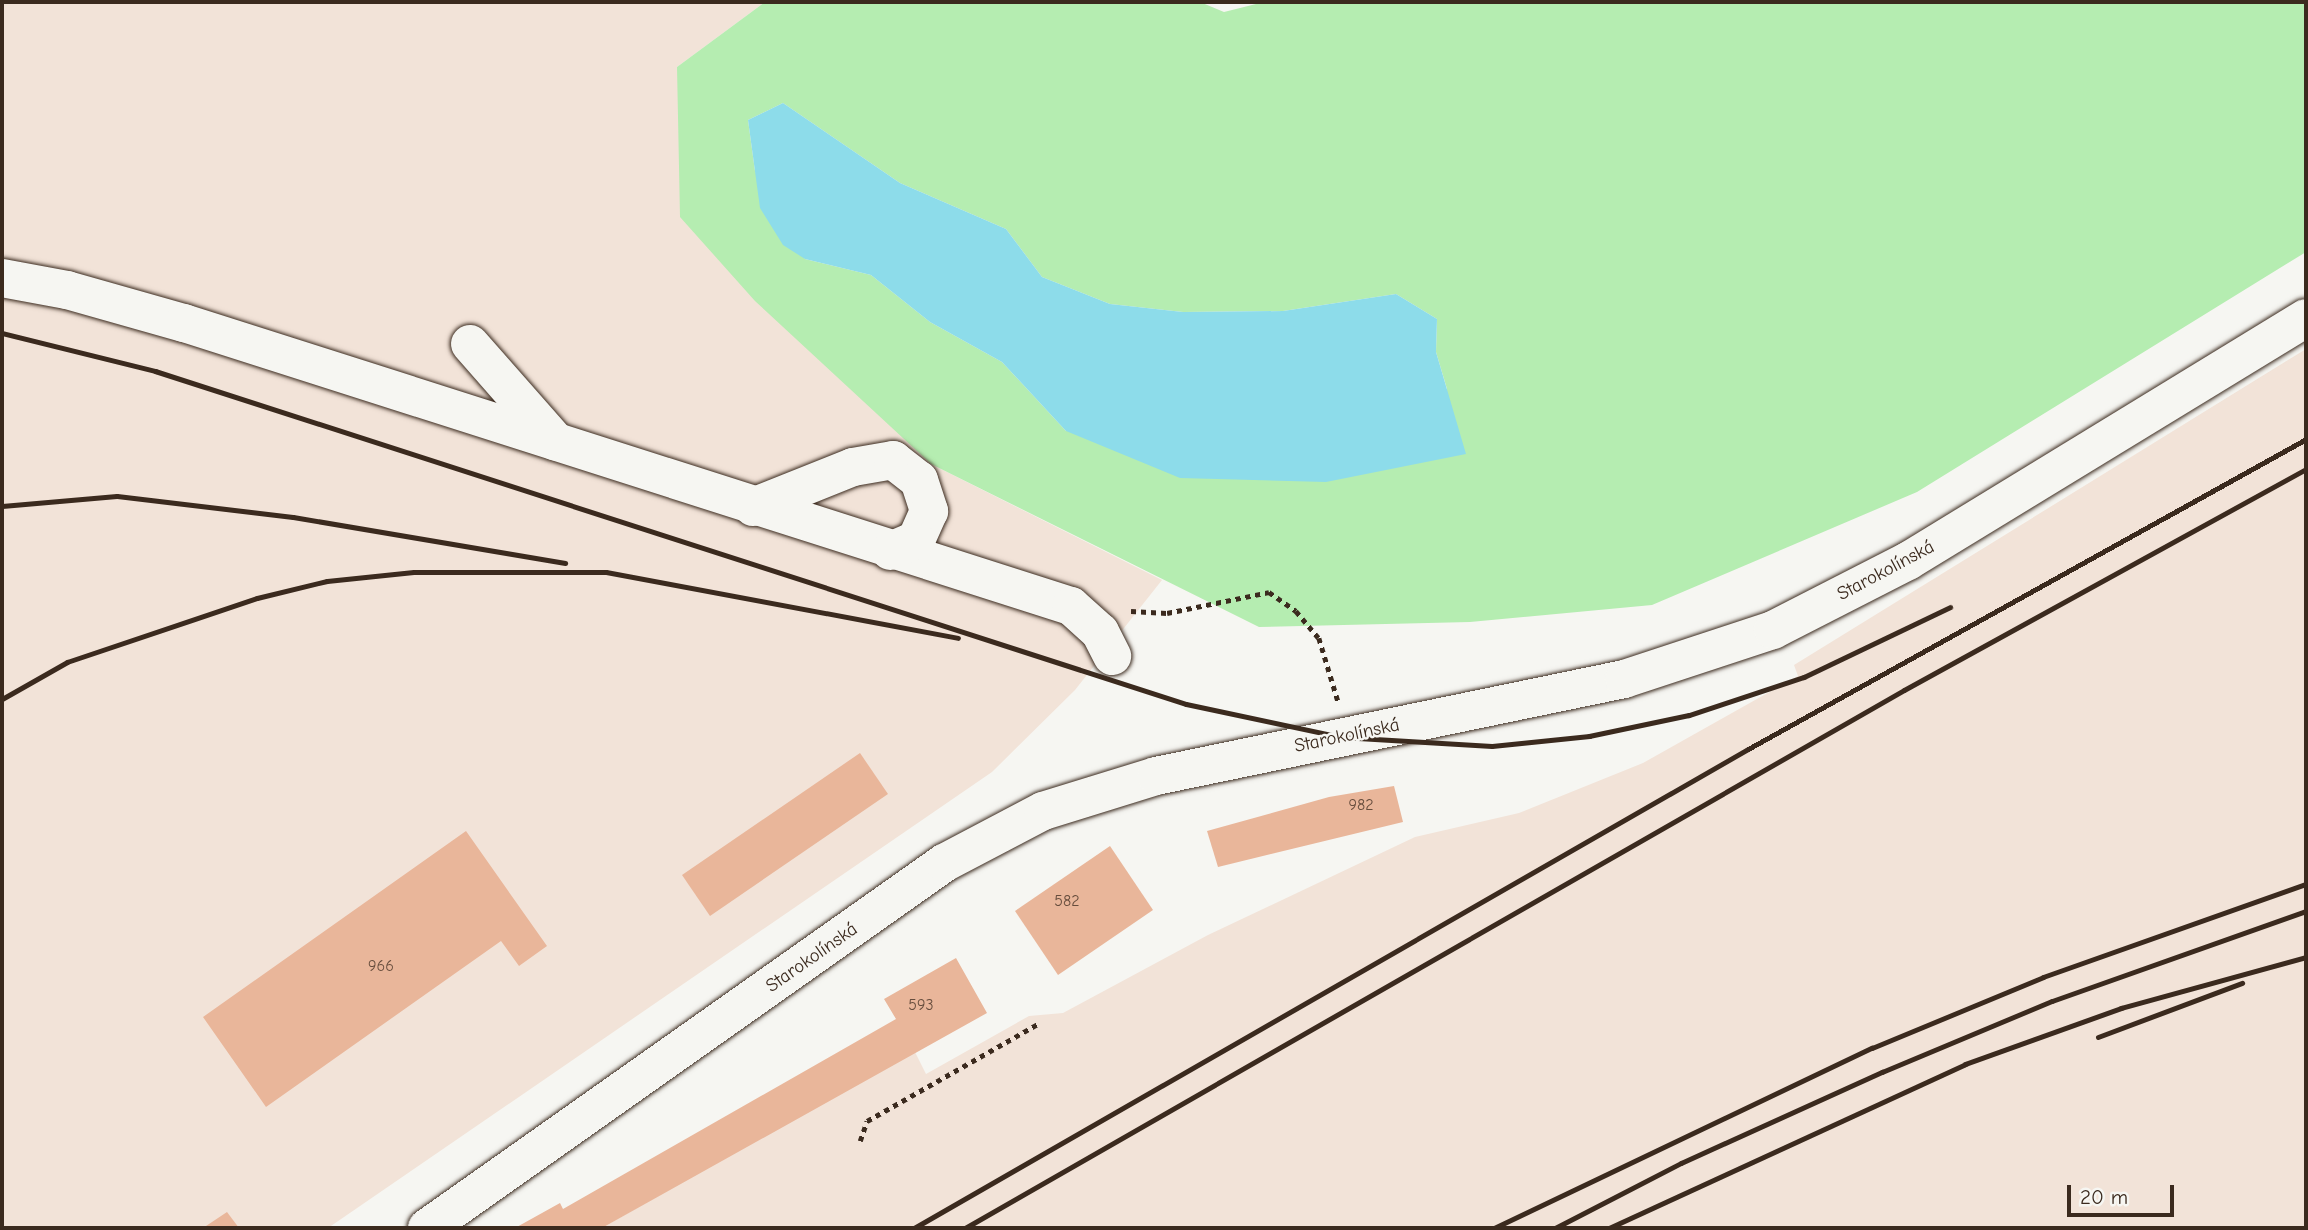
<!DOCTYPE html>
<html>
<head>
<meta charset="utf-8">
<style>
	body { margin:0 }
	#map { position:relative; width:2308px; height:1230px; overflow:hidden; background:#f6f6f2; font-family:"Comic Neue",sans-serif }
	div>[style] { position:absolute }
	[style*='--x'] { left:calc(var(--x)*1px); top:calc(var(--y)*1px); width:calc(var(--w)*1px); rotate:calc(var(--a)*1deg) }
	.built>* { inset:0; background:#f2e3d8 }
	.green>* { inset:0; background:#b5edb1 }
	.water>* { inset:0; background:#8ddcea }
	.building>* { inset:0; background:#e9b69a }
	.path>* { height:4.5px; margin-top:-2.25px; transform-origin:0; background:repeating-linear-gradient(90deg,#3b2a1e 0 5px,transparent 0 10px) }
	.roads { filter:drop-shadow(0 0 2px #3b2a1e) drop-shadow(0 0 2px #3b2a1e) }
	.minor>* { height:38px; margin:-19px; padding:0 19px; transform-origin:19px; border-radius:19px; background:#f6f6f2 }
	.rail>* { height:5px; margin:-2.5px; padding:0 2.5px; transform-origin:2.5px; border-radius:2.5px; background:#3b2a1e }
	span { translate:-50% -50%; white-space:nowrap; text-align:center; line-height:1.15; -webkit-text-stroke:5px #f6f6f2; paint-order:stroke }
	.number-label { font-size:16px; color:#664d3d }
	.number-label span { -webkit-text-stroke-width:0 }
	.street-label { font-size:19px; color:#3b2a1e }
	.frame { position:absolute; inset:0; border:4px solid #3b2a1e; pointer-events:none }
	.scale { position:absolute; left:2067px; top:1185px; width:107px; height:32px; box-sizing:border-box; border:4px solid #3b2a1e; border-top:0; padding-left:9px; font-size:21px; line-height:24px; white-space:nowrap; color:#3b2a1e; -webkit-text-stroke:5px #f6f6f2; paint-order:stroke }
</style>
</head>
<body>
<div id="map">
	<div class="built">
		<i style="clip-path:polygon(2px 2px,765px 2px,677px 67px,931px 464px,1162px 580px,1075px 690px,992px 772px,328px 1228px,2px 1228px)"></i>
		<i style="clip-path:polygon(2306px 349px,2306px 1228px,602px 1228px,914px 1050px,926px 1074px,1029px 1016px,1063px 1013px,1208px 935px,1415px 837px,1519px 813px,1643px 763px,1798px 676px,1794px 665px)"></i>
	</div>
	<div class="green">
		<i style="clip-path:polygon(evenodd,765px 2px,1200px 2px,1224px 12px,1264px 2px,2306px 2px,2306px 252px,1917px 492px,1652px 605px,1470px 622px,1259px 627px,931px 464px,755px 301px,680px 217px,677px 67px,765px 2px,783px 103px,900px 183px,1006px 229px,1042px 277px,1110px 304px,1183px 312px,1283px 311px,1396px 294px,1437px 319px,1436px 352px,1447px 389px,1066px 431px,1002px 362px,930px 322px,871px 275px,805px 259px,755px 171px,748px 120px,783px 103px)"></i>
	</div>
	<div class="water">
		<i style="clip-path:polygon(783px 103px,900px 183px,1006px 229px,1042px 277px,1110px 304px,1183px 312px,1283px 311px,1396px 294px,1437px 319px,1436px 352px,1466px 454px,1326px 482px,1180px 478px,1066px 431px,1002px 362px,930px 322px,871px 275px,805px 259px,783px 245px,760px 208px,748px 120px)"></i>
	</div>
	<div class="building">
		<i style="clip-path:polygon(860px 753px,888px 794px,710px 916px,682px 875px)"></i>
		<i style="clip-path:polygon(1394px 786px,1403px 822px,1218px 867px,1207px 831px,1329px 797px)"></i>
		<i style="clip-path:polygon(466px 831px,547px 946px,519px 966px,501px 941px,266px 1107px,203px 1017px)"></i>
		<i style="clip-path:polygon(1110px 846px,1153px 910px,1058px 975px,1015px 911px)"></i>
		<i style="clip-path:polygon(956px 958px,987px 1013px,602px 1228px,515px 1228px,560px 1203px,563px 1209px,896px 1019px,884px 999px)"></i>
		<i style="clip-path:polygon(227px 1212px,239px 1228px,203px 1228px)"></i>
	</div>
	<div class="path">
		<i style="--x:1131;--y:611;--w:36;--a:3"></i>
		<i style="--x:1167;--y:613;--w:104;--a:-11.6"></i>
		<i style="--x:1269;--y:592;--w:33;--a:35"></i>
		<i style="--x:1296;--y:611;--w:35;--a:50"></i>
		<i style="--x:1319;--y:638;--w:66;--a:73.2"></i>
		<i style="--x:860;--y:1141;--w:21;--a:-71"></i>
		<i style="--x:867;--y:1121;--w:197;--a:-29.6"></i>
	</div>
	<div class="roads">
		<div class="minor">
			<i style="--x:2;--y:278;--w:66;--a:10.5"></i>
			<i style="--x:67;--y:290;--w:122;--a:15.8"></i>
			<i style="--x:184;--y:323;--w:931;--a:17.7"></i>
			<i style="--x:1071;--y:606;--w:39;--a:42"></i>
			<i style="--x:1100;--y:632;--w:27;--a:63"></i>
			<i style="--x:470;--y:344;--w:130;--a:48.7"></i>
			<i style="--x:753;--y:507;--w:108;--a:-21.8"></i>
			<i style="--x:853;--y:467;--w:41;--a:-9.9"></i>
			<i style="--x:893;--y:460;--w:33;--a:38"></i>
			<i style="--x:919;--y:480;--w:33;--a:72"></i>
			<i style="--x:929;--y:511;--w:32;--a:114"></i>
			<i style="--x:916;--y:540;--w:28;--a:157"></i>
			<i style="--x:427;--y:1228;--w:633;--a:-35.22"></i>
			<i style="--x:944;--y:863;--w:112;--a:-27.7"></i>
			<i style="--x:1043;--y:811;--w:118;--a:-17.2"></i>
			<i style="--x:1156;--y:776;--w:478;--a:-11.7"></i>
			<i style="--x:1624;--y:679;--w:157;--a:-18.2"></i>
			<i style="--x:1773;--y:630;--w:152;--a:-27.1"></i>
			<i style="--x:1908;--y:561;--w:466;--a:-31.4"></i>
		</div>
	</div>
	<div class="rail">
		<i style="--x:2;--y:333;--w:158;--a:13.9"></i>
		<i style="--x:155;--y:371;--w:1083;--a:17.9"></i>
		<i style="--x:1186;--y:704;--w:158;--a:12"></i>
		<i style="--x:1341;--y:737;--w:151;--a:3.4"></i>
		<i style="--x:1492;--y:746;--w:98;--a:-5.9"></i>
		<i style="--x:1589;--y:736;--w:102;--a:-11.9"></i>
		<i style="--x:1689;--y:715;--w:121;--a:-18.3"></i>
		<i style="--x:1804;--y:677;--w:162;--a:-25.6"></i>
		<i style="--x:2;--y:506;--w:115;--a:-5"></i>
		<i style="--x:117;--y:496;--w:177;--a:6.8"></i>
		<i style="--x:293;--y:517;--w:276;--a:9.6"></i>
		<i style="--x:2;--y:699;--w:75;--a:-29.6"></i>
		<i style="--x:67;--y:662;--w:200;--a:-18.6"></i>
		<i style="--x:257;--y:598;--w:72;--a:-13.7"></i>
		<i style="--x:327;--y:581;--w:87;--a:-5.9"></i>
		<i style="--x:414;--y:572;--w:192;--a:0"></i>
		<i style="--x:606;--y:572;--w:358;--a:10.6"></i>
		<i style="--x:2098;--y:1037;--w:154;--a:-20.6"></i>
		<i style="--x:914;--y:1228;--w:962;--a:-29.87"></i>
		<i style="--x:1748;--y:749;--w:638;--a:-29.05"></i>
		<i style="--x:965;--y:1228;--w:1082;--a:-29.81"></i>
		<i style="--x:1904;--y:690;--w:459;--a:-28.8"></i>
		<i style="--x:1494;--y:1228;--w:419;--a:-25.5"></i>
		<i style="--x:1872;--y:1048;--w:185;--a:-22.5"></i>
		<i style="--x:2043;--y:977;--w:279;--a:-19.5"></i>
		<i style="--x:1555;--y:1228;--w:142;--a:-27.3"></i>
		<i style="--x:1681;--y:1163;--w:221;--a:-24.4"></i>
		<i style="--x:1882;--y:1072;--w:184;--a:-22.7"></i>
		<i style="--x:2052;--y:1001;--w:269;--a:-19.5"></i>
		<i style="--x:1609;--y:1228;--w:392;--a:-24.7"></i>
		<i style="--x:1965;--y:1064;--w:166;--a:-19.7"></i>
		<i style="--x:2121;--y:1008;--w:192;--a:-15.4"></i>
	</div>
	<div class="number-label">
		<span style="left:1361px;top:805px">982</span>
		<span style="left:1067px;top:901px">582</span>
		<span style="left:381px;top:966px">966</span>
		<span style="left:921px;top:1005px">593</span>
	</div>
	<div class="street-label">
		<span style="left:1886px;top:571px;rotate:-28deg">Starokolínská</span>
		<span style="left:1347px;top:736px;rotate:-12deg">Starokolínská</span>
		<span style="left:812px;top:958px;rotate:-35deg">Starokolínská</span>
	</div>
	<div class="frame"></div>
	<div class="scale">20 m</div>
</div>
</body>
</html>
